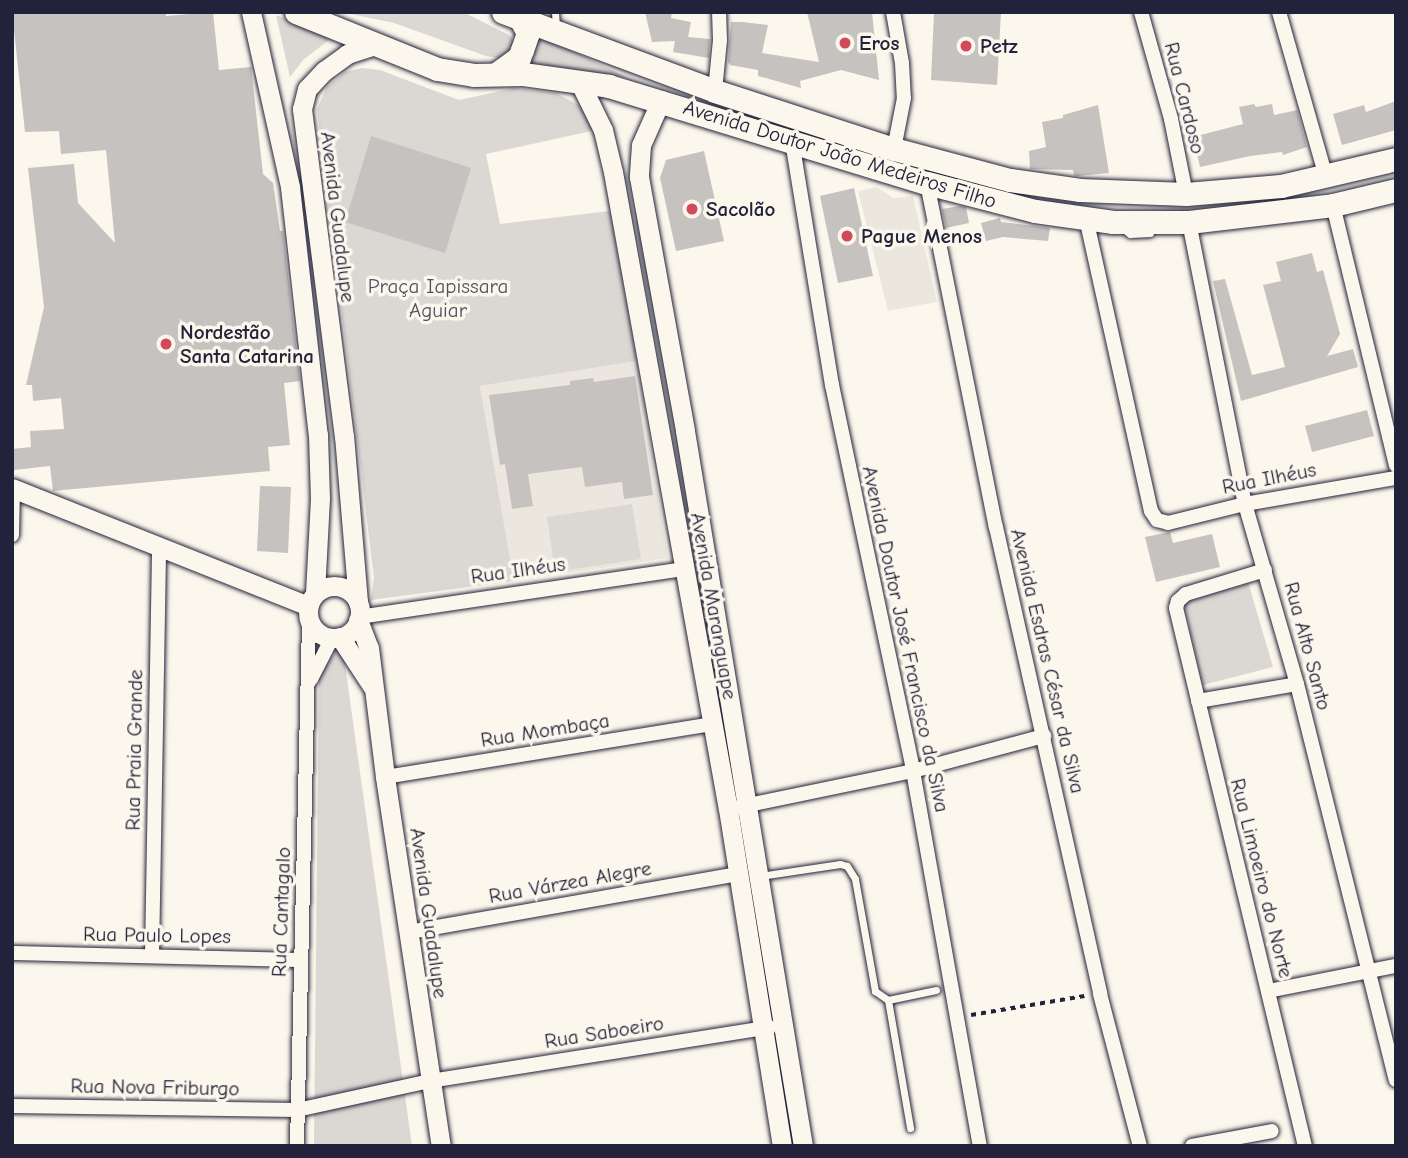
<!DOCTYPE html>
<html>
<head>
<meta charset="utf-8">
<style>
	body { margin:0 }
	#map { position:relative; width:1408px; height:1158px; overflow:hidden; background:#fbf7ec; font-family:"Comic Neue",sans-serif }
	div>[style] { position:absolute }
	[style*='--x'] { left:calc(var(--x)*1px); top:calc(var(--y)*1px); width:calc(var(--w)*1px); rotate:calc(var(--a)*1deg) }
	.built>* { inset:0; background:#ebe7df }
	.green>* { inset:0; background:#dbd8d3 }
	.building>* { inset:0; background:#c6c2c0 }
	.path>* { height:3.5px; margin-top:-1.75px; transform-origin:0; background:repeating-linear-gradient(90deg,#22223b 0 5px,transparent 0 10px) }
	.roads { filter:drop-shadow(0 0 2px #22223b) drop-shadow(0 0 2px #22223b) }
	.lane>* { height:7px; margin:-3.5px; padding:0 3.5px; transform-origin:3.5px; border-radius:3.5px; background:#fbf7ec }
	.street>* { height:14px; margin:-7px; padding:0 7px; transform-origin:7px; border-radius:7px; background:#fbf7ec }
	.secondary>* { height:19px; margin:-9.5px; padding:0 9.5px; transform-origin:9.5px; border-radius:9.5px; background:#fbf7ec }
	.secondary>.ring { margin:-9.5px; padding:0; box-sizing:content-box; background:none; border:19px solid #fbf7ec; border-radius:50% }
	.primary>* { height:23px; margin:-11.5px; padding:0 11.5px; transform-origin:11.5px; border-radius:11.5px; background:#fbf7ec }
	.dots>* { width:19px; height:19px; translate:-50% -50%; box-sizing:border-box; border:4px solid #fbf7ec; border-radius:50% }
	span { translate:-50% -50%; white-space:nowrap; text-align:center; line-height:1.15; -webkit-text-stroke:7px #fbf7ec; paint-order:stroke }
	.poi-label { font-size:21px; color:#22223b; font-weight:700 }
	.left { translate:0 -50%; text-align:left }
	.street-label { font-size:21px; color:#22223b }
	.park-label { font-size:21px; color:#505061 }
	.frame { position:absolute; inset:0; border:14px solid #22223b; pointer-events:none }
</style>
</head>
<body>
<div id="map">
	<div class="built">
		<i style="clip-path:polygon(877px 187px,893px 198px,913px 196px,937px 302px,888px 311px,858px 191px)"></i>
		<i style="clip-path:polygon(637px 361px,668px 558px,514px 581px,480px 386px)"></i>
	</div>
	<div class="green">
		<i style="clip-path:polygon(341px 12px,463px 12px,511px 36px,513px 42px,509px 55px,504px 59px,486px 56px,394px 23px)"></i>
		<i style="clip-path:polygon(276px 15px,333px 37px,303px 60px,290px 77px)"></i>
		<i style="clip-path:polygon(538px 35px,627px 77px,527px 65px)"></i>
		<i style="clip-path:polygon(362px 68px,380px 70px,459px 100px,515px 88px,556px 93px,584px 108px,596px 130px,486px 154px,500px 224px,610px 211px,637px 361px,480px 386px,514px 581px,371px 600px,374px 578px,317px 109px,327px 87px,345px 72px)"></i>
		<i style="clip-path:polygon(639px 208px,699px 554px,692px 551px,639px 248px,635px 212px)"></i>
		<i style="clip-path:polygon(632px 504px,641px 559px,555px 572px,547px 517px)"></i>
		<i style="clip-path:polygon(1248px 582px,1273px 667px,1203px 685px,1183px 600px)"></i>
		<i style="clip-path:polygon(342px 643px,412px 1146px,314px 1146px,319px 675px)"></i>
	</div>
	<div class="building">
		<i style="clip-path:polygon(12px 12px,166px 12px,166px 16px,213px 12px,219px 70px,251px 67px,263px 174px,273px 183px,280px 231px,283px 231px,300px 381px,284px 383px,290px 445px,268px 447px,270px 471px,53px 491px,50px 466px,14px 470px,12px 449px,31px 447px,30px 431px,64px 429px,61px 398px,33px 401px,32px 385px,26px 385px,44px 307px,28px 168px,74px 164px,78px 203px,115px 243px,106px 150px,61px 154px,59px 131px,25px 132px)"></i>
		<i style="clip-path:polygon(645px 12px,672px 12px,671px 18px,691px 22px,688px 37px,710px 39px,709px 58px,673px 52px,675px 41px,652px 42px)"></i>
		<i style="clip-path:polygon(807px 12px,872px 12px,879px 80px,841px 70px,800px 81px,801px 88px,758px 76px,758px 70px,730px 65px,728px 62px,731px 22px,742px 22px,768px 25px,762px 53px,819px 62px)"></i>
		<i style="clip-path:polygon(934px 12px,1001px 12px,997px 85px,931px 80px)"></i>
		<i style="clip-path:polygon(1396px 101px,1396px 130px,1342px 145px,1333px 114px,1364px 105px,1366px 112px)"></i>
		<i style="clip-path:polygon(1254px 104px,1256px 107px,1272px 104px,1274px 115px,1297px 110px,1307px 147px,1283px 155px,1282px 152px,1250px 156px,1200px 167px,1193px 137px,1243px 124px,1239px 107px)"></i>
		<i style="clip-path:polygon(1098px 105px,1109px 173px,1078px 176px,1074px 175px,1073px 170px,1030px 169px,1029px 151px,1046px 147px,1042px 122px,1063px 118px,1063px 115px)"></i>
		<i style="clip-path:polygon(371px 136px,471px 168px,445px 253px,345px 222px)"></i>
		<i style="clip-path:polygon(704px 151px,724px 241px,676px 251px,660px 178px,666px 160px)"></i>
		<i style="clip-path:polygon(854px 188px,873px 276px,838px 283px,820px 196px)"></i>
		<i style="clip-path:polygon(960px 206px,966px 207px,969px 223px,946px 228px,942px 209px)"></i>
		<i style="clip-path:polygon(1000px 218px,1001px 222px,1050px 228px,1048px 241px,1003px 237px,986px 241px,981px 223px)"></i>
		<i style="clip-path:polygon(1312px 253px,1317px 272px,1323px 270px,1340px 334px,1327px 356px,1353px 349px,1358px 367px,1241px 401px,1213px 281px,1225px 279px,1252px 375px,1285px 367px,1263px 285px,1281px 281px,1276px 262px)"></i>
		<i style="clip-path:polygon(635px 376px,653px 495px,624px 499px,622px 482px,585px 487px,582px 467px,528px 474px,533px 506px,512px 509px,505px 464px,500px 465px,489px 395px,570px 385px,570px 381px,593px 378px,594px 382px)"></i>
		<i style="clip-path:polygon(1367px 410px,1374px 436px,1312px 452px,1305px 426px)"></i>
		<i style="clip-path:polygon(260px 486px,291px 487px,288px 553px,257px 551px)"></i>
		<i style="clip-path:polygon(1170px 532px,1173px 543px,1212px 534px,1220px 567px,1156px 582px,1145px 537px)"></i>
	</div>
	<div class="path">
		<i style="--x:971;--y:1015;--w:115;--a:-9.5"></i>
	</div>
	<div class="roads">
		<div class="lane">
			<i style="--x:555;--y:12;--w:14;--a:86"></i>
			<i style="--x:1122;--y:228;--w:10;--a:37"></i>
			<i style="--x:1130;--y:234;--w:20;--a:-3"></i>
			<i style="--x:760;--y:876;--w:81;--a:-8.5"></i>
			<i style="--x:840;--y:864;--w:7;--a:16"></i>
			<i style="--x:847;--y:866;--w:15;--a:58"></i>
			<i style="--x:855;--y:879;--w:114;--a:79.9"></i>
			<i style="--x:875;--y:991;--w:16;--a:35"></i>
			<i style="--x:888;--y:1000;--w:49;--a:-11.8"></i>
			<i style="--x:888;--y:1000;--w:130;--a:80.2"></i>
		</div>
		<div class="street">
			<i style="--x:893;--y:12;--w:52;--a:80"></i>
			<i style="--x:902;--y:63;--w:35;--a:87"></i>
			<i style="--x:904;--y:98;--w:52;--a:101.1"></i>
			<i style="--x:1141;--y:12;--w:111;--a:74.3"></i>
			<i style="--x:1171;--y:119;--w:76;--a:78.7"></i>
			<i style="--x:1279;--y:12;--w:172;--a:74.1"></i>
			<i style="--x:715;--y:91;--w:51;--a:-84.4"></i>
			<i style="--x:720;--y:40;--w:28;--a:-92"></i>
			<i style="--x:792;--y:141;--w:247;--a:80.7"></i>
			<i style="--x:832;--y:385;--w:394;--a:78.1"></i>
			<i style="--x:913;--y:771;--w:381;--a:79.9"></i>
			<i style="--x:927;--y:183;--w:351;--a:78.7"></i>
			<i style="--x:996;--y:527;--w:478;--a:77.4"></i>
			<i style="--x:1100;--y:994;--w:157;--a:75.3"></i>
			<i style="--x:1333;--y:205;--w:268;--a:76.4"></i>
			<i style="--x:1086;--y:218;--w:300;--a:77.5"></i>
			<i style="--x:1151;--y:511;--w:11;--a:56"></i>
			<i style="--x:1157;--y:520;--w:11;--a:15"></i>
			<i style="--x:1168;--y:523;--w:79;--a:-13.9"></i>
			<i style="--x:1245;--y:504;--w:153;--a:-9.8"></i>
			<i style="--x:1189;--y:222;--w:288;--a:78.8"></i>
			<i style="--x:1245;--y:504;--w:187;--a:73.9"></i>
			<i style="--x:1297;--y:684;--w:408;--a:76"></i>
			<i style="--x:12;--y:535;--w:46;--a:-88.8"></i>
			<i style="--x:1265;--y:570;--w:83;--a:163.1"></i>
			<i style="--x:1186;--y:594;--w:11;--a:139"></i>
			<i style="--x:1178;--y:601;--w:7;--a:106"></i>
			<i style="--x:1176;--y:608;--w:553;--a:76.52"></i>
			<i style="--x:359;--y:617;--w:329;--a:-8.4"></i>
			<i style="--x:311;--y:679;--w:46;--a:-62.9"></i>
			<i style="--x:1198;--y:701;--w:100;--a:-9.7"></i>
			<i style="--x:385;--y:777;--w:330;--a:-9.2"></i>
			<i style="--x:739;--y:807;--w:178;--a:-11.7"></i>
			<i style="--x:913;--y:771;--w:136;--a:-15"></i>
			<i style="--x:409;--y:932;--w:334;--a:-10"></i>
			<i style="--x:12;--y:953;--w:289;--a:1.4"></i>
			<i style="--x:152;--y:955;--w:410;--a:-89"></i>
			<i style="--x:1268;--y:991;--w:130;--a:-11.1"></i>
			<i style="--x:12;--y:1106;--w:285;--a:0.8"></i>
			<i style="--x:297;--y:1110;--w:136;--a:-12.3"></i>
			<i style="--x:430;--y:1081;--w:344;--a:-9"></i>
			<i style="--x:297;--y:1146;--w:525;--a:-88.69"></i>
			<i style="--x:1192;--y:1146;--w:81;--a:-10.6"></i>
		</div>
		<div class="secondary">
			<i style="--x:251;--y:12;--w:179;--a:77.4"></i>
			<i style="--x:290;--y:187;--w:250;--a:83.6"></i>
			<i style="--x:318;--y:435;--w:63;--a:88.2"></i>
			<i style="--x:320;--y:498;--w:95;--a:93"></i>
			<i style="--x:579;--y:81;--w:55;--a:63.9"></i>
			<i style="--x:603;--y:130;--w:43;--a:76.6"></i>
			<i style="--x:613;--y:172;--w:647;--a:79.77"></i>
			<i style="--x:728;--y:809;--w:341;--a:80.9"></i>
			<i style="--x:661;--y:100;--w:49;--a:114"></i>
			<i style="--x:641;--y:145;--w:32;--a:94"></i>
			<i style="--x:639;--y:177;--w:258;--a:79.7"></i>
			<i style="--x:685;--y:431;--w:725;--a:80.63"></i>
			<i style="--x:12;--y:488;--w:319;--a:21.7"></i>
			<i class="ring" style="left:308px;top:586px;width:33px;height:33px"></i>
			<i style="--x:358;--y:602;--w:166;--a:-94.8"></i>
			<i style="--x:344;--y:437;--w:331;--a:-97.3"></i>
			<i style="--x:302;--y:109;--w:21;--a:-76"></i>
			<i style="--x:307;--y:89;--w:25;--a:-47"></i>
			<i style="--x:324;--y:71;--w:29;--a:-36"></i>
			<i style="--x:347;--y:54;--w:32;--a:-18"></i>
			<i style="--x:358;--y:620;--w:30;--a:69"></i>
			<i style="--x:369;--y:648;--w:130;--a:82.9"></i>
			<i style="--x:385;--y:777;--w:373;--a:81.4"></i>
			<i style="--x:340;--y:637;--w:59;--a:56.9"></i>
		</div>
		<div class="primary">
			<i style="--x:296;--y:12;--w:152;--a:22"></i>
			<i style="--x:437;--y:69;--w:37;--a:9"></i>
			<i style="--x:474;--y:75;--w:49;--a:-1.2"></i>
			<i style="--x:523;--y:74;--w:87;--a:7.9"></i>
			<i style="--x:609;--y:86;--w:332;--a:17"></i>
			<i style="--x:927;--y:183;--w:112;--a:14.5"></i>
			<i style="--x:1035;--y:211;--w:79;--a:8"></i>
			<i style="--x:1113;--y:222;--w:76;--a:0"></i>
			<i style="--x:1189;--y:222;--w:145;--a:-6.7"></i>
			<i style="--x:1333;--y:205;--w:65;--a:-13.4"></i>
			<i style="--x:503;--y:12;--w:226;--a:20.4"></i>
			<i style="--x:715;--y:91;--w:188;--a:18"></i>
			<i style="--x:894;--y:149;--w:120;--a:15"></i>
			<i style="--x:1010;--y:180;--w:71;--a:8.1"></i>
			<i style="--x:1080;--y:190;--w:106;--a:2.2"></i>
			<i style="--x:1186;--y:194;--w:95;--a:-4.8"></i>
			<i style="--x:1281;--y:186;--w:118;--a:-13.2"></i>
			<i style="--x:496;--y:74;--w:29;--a:-36"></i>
			<i style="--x:519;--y:57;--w:8;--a:-67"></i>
			<i style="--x:522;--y:50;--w:18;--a:-71"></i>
			<i style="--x:528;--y:33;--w:17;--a:-118"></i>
		</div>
	</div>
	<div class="dots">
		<i style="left:845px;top:43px;background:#d1495b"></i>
		<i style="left:966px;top:46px;background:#d1495b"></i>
		<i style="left:692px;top:209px;background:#d1495b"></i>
		<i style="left:847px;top:236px;background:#d1495b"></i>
		<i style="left:166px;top:344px;background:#d1495b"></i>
	</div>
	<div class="poi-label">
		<span class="left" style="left:859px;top:43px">Eros</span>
		<span class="left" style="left:980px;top:46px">Petz</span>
		<span class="left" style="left:706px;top:209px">Sacolão</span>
		<span class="left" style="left:861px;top:236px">Pague Menos</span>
		<span class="left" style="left:180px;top:344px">Nordestão<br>Santa Catarina</span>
	</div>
	<div class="street-label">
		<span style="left:1185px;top:98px;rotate:76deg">Rua Cardoso</span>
		<span style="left:840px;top:154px;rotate:17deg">Avenida Doutor João Medeiros Filho</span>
		<span style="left:338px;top:217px;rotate:83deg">Avenida Guadalupe</span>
		<span style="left:1269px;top:478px;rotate:-11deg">Rua Ilhéus</span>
		<span style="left:518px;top:570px;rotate:-8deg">Rua Ilhéus</span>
		<span style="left:714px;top:606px;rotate:80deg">Avenida Maranguape</span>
		<span style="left:906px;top:639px;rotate:78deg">Avenida Doutor José Francisco da Silva</span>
		<span style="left:1308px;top:646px;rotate:75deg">Rua Alto Santo</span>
		<span style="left:1048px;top:661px;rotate:77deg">Avenida Esdras César da Silva</span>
		<span style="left:545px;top:730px;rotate:-9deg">Rua Mombaça</span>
		<span style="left:134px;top:750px;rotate:-89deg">Rua Praia Grande</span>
		<span style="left:1262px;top:878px;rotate:76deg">Rua Limoeiro do Norte</span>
		<span style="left:570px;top:882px;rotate:-10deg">Rua Várzea Alegre</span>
		<span style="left:281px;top:912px;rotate:-88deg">Rua Cantagalo</span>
		<span style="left:429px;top:913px;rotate:82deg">Avenida Guadalupe</span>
		<span style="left:157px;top:935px;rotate:1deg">Rua Paulo Lopes</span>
		<span style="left:604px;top:1032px;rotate:-9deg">Rua Saboeiro</span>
		<span style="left:155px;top:1087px;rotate:1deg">Rua Nova Friburgo</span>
	</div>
	<div class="park-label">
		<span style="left:438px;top:298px">Praça Iapissara<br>Aguiar</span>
	</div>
	<div class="frame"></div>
</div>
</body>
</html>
